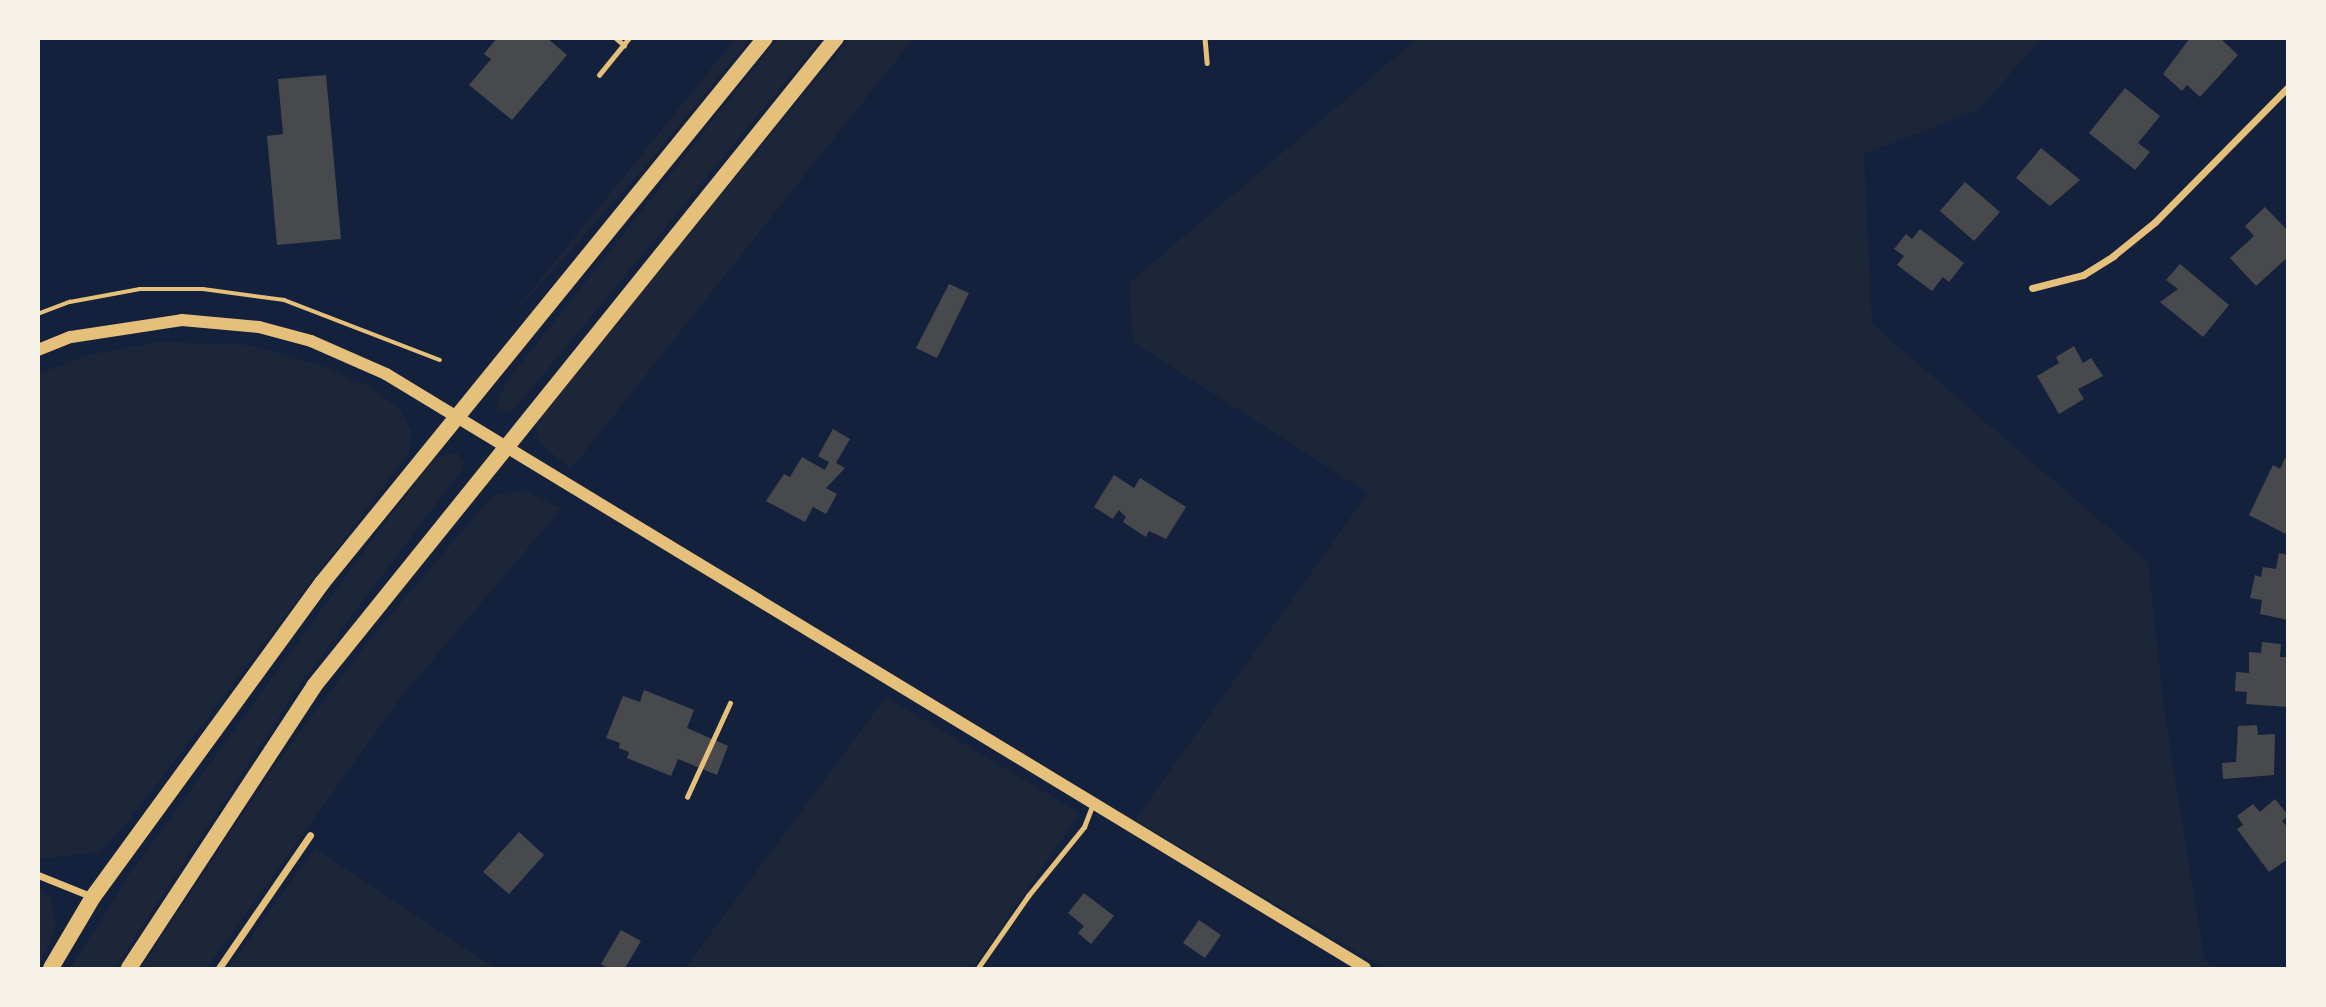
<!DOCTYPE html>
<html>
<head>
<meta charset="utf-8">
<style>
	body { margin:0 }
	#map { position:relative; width:2326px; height:1007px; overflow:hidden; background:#14213d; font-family:"Fira Sans",sans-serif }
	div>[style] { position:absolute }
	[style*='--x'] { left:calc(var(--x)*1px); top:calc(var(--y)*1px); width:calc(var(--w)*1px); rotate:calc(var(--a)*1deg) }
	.green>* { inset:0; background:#1d2539 }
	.building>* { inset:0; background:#48494c }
	.path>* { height:3.5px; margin:-1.75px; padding:0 1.75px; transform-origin:1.75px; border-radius:1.75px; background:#e5c07b }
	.service>* { height:4.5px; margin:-2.25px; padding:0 2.25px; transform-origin:2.25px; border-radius:2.25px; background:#e5c07b }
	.minor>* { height:7px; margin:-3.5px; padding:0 3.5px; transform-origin:3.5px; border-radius:3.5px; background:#e5c07b }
	.tertiary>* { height:12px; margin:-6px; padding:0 6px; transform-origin:6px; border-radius:6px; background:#e5c07b }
	.trunk>* { height:16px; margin:-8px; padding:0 8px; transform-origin:8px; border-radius:8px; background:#e5c07b }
	span { translate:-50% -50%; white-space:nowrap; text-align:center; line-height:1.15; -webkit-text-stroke:5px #f6f1e7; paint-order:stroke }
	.frame { position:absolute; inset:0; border:40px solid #f6f1e7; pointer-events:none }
</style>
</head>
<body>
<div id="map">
	<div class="green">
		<i style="clip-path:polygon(778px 38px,821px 39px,513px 411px,497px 412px,499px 396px,512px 375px)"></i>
		<i style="clip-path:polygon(735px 39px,750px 39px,644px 168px,499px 331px)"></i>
		<i style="clip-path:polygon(850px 39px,913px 39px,571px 469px,539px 442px,536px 427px,546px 404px)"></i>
		<i style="clip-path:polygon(1417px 39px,2041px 39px,1978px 110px,1864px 154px,1872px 324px,2148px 562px,2164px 709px,2204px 958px,2212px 968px,1384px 968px,1135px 820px,1368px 493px,1133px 342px,1129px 283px)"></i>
		<i style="clip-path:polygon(156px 342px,250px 345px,317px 364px,370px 387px,400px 409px,412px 432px,409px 453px,127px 823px,100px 852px,39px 859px,39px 374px,84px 356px)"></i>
		<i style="clip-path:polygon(456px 452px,464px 461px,463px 468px,301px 683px,115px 968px,71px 968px,129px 875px,373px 539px,435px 458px)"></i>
		<i style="clip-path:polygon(522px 490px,562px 508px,401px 697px,207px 968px,141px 968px,279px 760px,371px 638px,492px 496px)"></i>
		<i style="clip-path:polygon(886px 697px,1080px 813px,973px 968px,685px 968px)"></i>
		<i style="clip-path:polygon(315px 848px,495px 968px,229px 968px)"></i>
		<i style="clip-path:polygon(39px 889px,51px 898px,56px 927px,39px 968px)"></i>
	</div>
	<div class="building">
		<i style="clip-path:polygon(497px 38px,547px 38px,567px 55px,512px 120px,469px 85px,491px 59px,484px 54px)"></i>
		<i style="clip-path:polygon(2190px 38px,2220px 38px,2238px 55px,2200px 97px,2187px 85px,2182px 91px,2163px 74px)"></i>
		<i style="clip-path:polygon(326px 75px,341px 239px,277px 245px,267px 136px,283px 134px,278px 79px)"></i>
		<i style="clip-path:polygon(2125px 88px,2160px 116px,2138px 143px,2150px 152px,2135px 170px,2089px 133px)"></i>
		<i style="clip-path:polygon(2041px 148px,2080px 180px,2050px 206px,2016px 178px)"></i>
		<i style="clip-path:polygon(1965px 182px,2000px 212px,1974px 241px,1940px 211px)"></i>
		<i style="clip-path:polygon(2265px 207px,2288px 231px,2288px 257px,2256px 286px,2230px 258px,2254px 236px,2245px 226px)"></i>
		<i style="clip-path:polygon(1920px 229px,1964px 263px,1949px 282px,1943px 277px,1932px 291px,1897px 265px,1904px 256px,1894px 249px,1906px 234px,1912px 239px)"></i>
		<i style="clip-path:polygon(2180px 264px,2229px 305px,2203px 337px,2160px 302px,2178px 289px,2166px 280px)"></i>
		<i style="clip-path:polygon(949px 284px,969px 293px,937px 358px,916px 348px)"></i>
		<i style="clip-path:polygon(2074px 346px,2083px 363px,2091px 358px,2103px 376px,2078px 389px,2084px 399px,2059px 414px,2037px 376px,2059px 363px,2056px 357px)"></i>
		<i style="clip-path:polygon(833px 429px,850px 439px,836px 463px,845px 468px,826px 488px,837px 494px,826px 514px,813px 507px,805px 522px,766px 501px,784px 474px,790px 477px,802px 457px,825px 470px,829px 462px,818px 456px)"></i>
		<i style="clip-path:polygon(2285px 458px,2288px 459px,2288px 535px,2249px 515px,2273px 465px,2280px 469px)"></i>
		<i style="clip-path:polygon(1114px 475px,1134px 488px,1140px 478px,1186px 507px,1166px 539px,1149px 531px,1146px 537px,1123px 522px,1126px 517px,1119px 510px,1113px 519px,1094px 507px)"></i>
		<i style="clip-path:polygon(2279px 553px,2288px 555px,2288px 620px,2260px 614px,2262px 600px,2250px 598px,2255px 575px,2261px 577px,2263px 567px,2276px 569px)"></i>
		<i style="clip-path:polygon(2262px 642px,2281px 644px,2280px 657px,2288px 657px,2288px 707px,2246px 704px,2247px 692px,2235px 691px,2236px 672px,2249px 673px,2249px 652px,2261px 653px)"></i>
		<i style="clip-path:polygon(644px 690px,694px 710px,687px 728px,728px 746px,717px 775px,678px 759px,671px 776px,627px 758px,629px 752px,619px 748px,620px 743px,606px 738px,623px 696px,640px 702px)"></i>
		<i style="clip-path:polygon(2257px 725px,2258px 735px,2275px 734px,2274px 775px,2223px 779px,2222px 763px,2236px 762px,2238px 726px)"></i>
		<i style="clip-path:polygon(2275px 799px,2288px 815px,2282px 821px,2288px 828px,2288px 859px,2269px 872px,2237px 829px,2243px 825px,2237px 816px,2253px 804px,2260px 812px)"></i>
		<i style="clip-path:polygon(519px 832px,544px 855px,509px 894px,483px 872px)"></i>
		<i style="clip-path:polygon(1084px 893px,1114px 916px,1091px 944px,1078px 933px,1084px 926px,1068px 913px)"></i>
		<i style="clip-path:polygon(1199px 920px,1221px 935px,1205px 958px,1183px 943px)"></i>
		<i style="clip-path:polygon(621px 930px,641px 941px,625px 968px,608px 968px,601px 964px)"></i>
	</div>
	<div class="path">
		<i style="--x:38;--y:314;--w:34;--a:-21"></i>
		<i style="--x:70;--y:302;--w:71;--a:-10.5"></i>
		<i style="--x:140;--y:289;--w:63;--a:0"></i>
		<i style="--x:203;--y:289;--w:82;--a:7.7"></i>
		<i style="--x:284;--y:300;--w:167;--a:21"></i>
	</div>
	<div class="service">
		<i style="--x:616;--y:38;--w:11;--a:41"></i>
		<i style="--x:1205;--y:38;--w:25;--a:85"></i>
		<i style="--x:599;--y:75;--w:48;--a:-51"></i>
		<i style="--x:687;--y:797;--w:103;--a:-65.4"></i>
		<i style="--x:978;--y:968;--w:88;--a:-55.2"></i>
		<i style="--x:1028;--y:896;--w:89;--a:-50.9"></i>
		<i style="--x:1084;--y:827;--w:25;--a:-69"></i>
	</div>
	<div class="minor">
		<i style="--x:2032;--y:288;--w:53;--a:-14.3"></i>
		<i style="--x:2083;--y:275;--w:36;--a:-32"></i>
		<i style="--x:2113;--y:256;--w:54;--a:-39"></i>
		<i style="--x:2155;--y:222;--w:190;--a:-45.4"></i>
		<i style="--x:38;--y:875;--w:59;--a:21.8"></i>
		<i style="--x:219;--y:968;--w:161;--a:-55.6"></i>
	</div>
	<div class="tertiary">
		<i style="--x:38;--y:350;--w:35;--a:-22"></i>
		<i style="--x:71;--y:337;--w:112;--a:-8.7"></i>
		<i style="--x:182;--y:320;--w:77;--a:5.2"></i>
		<i style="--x:259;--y:327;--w:54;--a:15.1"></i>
		<i style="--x:311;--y:341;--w:82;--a:23.7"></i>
		<i style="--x:386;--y:374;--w:1145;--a:31.25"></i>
	</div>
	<div class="trunk">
		<i style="--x:51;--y:968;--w:82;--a:-59.4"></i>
		<i style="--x:93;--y:897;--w:389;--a:-53.9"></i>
		<i style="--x:322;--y:583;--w:702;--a:-50.89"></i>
		<i style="--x:129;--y:968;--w:337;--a:-56.7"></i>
		<i style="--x:314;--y:686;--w:832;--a:-51.15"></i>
	</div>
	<div class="frame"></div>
</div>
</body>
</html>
